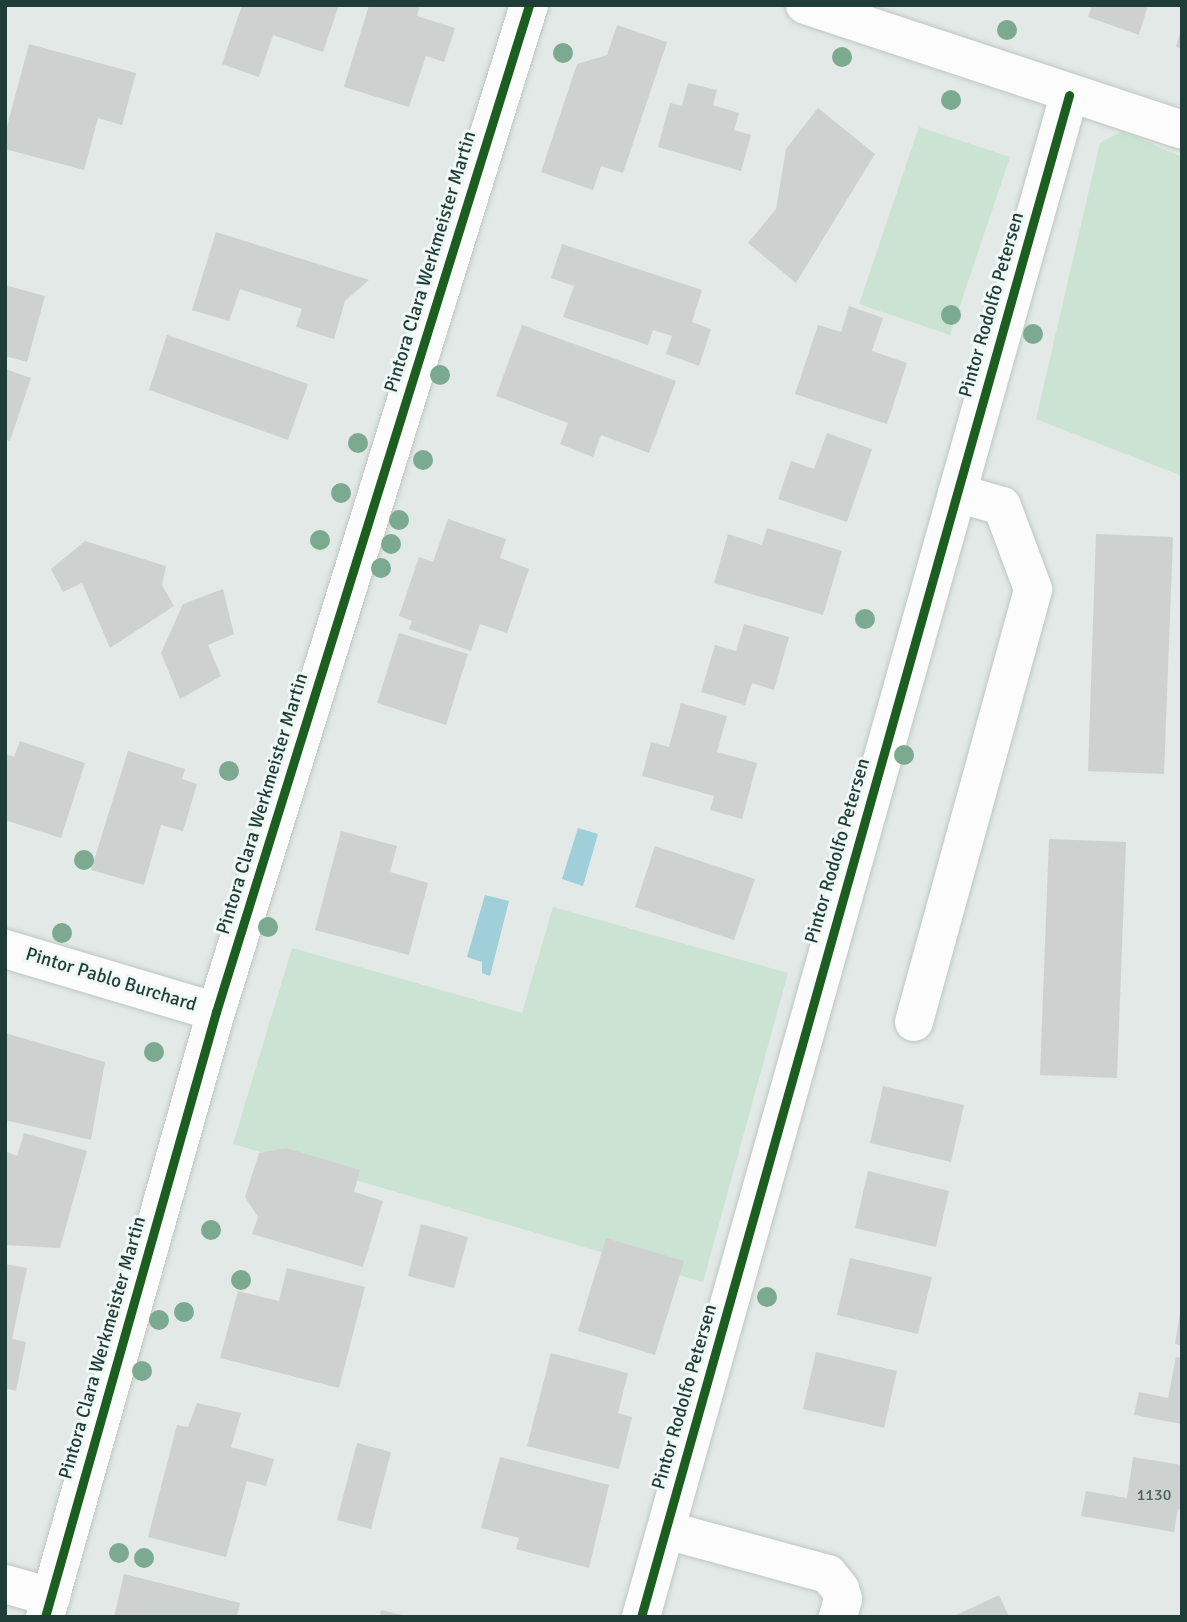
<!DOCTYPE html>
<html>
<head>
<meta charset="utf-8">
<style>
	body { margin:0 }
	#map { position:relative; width:1187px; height:1622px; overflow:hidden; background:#e2e9e6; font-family:Signika,sans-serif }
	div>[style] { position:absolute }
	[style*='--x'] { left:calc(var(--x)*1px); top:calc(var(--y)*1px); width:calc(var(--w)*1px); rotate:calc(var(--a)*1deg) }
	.green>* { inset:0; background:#cae3d3 }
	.water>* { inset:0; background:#a0ced9 }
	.building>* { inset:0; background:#cdd2d0 }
	.roads { filter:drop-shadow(0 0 2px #bfc6c3) drop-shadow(0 0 2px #bfc6c3) }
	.minor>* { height:38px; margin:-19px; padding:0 19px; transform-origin:19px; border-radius:19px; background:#fbfcfb }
	.cycleway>* { height:9px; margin:-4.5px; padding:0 4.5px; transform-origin:4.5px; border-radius:4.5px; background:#1b5e20 }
	.trees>* { width:20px; height:20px; margin:-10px; border-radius:50%; background:#7baa91 }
	span { translate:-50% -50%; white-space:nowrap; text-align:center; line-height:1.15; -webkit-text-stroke:6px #f0f8f5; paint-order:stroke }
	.number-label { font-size:16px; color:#4a625d }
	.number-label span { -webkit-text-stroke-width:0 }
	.street-label { font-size:19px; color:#1f3d37 }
	.frame { position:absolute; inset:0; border:7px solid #1f3d37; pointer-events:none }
</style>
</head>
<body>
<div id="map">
	<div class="green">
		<i style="clip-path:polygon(919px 127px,1010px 157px,950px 335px,859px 304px)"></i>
		<i style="clip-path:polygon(1122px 131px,1182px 157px,1182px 476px,1036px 419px,1100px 143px)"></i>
		<i style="clip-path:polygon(553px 907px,788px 973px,703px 1282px,233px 1144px,292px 948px,522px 1013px)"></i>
	</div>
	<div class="water">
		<i style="clip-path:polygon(578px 828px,598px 834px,583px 886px,562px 879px)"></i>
		<i style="clip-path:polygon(485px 895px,509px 901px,490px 976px,482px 973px,482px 962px,467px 957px)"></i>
	</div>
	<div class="building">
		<i style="clip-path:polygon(242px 5px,339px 5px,323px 52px,273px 35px,259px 77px,222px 64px)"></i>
		<i style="clip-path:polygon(369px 5px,420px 5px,417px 16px,455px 28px,444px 62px,426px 56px,409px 107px,344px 87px)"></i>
		<i style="clip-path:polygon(1092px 5px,1148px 5px,1139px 35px,1088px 17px)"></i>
		<i style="clip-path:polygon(617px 25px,667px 42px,623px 173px,601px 166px,593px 190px,541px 172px,577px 64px,607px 55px)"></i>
		<i style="clip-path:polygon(1181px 30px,1182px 30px,1182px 49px,1176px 47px)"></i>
		<i style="clip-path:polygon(29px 44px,136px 73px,122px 125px,98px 118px,84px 170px,5px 149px,5px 134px)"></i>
		<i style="clip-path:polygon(688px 83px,717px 90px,713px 105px,739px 113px,734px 130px,751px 135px,741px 171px,658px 147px,670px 103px,682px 106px)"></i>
		<i style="clip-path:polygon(818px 108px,875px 154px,796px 283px,748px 243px,776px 209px,786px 149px)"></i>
		<i style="clip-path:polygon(216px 232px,369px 280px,345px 301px,334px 339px,296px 327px,302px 309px,240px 289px,229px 321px,192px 310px)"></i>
		<i style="clip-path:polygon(562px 244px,702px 290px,692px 322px,711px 329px,699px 366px,666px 354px,672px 336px,653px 330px,648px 345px,563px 317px,574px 286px,551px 278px)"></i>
		<i style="clip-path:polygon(5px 285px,45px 296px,27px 362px,5px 356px)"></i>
		<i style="clip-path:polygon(849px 306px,883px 318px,872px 351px,907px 363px,887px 424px,795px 394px,818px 325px,841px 332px)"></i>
		<i style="clip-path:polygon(522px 325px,676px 381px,649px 453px,601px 435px,593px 457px,560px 444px,568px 423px,496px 396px)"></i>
		<i style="clip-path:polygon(167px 335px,308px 384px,288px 440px,149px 390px)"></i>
		<i style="clip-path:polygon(5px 369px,31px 378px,10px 441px,5px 439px)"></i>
		<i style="clip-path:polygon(827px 433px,872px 449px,847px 522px,778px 499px,791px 461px,814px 469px)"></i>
		<i style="clip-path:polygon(448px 519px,506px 539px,500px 558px,529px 569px,507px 633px,480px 624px,471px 651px,409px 629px,412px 621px,399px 616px,419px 557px,433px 562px)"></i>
		<i style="clip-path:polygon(767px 528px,842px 551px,823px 615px,714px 583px,728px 534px,762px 545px)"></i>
		<i style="clip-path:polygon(1096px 534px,1173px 537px,1164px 774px,1088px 771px)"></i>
		<i style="clip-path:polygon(85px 541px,166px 566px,162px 585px,174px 606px,110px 648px,82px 583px,63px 592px,51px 569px)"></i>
		<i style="clip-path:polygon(223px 589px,234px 634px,208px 645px,221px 676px,180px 699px,161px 653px,183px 604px)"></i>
		<i style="clip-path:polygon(744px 624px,789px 637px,774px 690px,752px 683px,745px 705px,701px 692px,715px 645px,736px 651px)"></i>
		<i style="clip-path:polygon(399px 633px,468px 654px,446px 725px,377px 703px)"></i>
		<i style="clip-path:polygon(681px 703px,727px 716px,717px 752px,757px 763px,742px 819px,710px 810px,714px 796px,642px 776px,651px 742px,669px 747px)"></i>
		<i style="clip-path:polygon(20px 741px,85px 763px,61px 838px,5px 820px,5px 754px,14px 757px)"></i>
		<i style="clip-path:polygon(128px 751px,185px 769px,182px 779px,197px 784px,183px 831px,161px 825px,144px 885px,91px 870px)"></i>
		<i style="clip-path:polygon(341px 831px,397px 846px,390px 872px,428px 883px,409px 955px,315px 930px)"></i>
		<i style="clip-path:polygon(1049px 839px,1126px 842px,1117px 1078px,1040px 1075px)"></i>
		<i style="clip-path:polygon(655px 846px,755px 879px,734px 940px,635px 907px)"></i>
		<i style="clip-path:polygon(5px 1033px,105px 1062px,91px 1140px,5px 1120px)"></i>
		<i style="clip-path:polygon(883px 1086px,964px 1105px,951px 1162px,870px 1143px)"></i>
		<i style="clip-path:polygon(24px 1133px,87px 1151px,60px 1248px,5px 1245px,5px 1151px,17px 1156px)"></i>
		<i style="clip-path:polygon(286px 1148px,360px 1170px,354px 1192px,383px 1201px,363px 1267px,252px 1234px,258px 1217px,245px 1197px,259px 1153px)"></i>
		<i style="clip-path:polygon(868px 1171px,949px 1191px,936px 1247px,855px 1228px)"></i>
		<i style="clip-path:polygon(421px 1224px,468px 1237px,454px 1288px,408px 1276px)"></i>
		<i style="clip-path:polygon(606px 1238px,684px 1261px,655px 1355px,578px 1331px)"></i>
		<i style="clip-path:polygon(850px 1258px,932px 1277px,918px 1334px,837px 1315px)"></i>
		<i style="clip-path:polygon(5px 1264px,27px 1268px,12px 1339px,26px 1342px,16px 1391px,5px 1388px)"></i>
		<i style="clip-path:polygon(287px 1268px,365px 1287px,339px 1388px,220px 1358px,238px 1291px,279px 1301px)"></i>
		<i style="clip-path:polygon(1180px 1313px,1182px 1314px,1182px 1346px,1175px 1344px)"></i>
		<i style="clip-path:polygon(816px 1352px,897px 1371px,884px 1428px,803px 1409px)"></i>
		<i style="clip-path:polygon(551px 1353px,628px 1373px,618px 1413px,632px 1417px,619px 1469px,527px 1446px)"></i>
		<i style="clip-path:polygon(1176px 1357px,1182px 1358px,1182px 1424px,1134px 1415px,1139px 1392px,1168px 1398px)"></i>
		<i style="clip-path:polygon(197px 1403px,241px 1413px,231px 1447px,274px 1459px,266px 1486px,247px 1481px,226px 1557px,148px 1537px,177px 1425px,188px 1427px)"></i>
		<i style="clip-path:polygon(357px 1443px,391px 1452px,371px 1529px,337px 1520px)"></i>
		<i style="clip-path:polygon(500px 1457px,609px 1485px,589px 1568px,516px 1549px,519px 1538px,481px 1528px)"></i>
		<i style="clip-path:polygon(1133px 1457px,1182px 1465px,1182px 1510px,1178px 1509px,1174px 1532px,1081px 1516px,1086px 1491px,1127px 1498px)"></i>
		<i style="clip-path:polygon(124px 1574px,240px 1603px,237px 1617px,114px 1617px)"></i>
		<i style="clip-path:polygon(999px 1595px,1009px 1617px,952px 1617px)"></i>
		<i style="clip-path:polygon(381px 1610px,407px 1616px,407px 1617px,380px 1617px)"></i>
	</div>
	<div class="roads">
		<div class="minor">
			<i style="--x:805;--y:5;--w:397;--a:18.3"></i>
			<i style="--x:5;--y:949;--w:220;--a:16.6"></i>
			<i style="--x:914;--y:1022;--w:449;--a:-74.6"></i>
			<i style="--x:1033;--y:589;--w:89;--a:-110.5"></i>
			<i style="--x:1002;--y:506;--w:47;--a:-163.9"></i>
			<i style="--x:666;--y:1530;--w:168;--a:15.2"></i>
			<i style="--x:828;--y:1574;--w:19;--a:51"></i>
			<i style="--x:840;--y:1589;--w:10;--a:73"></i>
			<i style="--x:843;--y:1599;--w:19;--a:106"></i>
			<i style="--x:5;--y:1584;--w:48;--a:15.8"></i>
			<i style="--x:45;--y:1617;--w:629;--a:-74.22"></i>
			<i style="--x:216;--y:1012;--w:1055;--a:-72.73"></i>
			<i style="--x:641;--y:1617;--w:1581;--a:-74.29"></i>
		</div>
	</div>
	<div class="cycleway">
		<i style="--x:45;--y:1617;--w:629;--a:-74.22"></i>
		<i style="--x:216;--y:1012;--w:1055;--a:-72.73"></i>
		<i style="--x:641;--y:1617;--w:1581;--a:-74.29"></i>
	</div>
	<div class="trees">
		<i style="left:1007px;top:30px"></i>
		<i style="left:563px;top:53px"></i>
		<i style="left:842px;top:57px"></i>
		<i style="left:951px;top:100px"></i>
		<i style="left:951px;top:315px"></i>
		<i style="left:1033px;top:334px"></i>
		<i style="left:440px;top:375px"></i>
		<i style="left:358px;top:443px"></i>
		<i style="left:423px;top:460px"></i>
		<i style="left:341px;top:493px"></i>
		<i style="left:399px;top:520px"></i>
		<i style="left:320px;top:540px"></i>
		<i style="left:391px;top:544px"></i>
		<i style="left:381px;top:568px"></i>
		<i style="left:865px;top:619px"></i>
		<i style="left:904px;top:755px"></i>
		<i style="left:229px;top:771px"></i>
		<i style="left:84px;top:860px"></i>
		<i style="left:268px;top:927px"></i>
		<i style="left:62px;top:933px"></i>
		<i style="left:154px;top:1052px"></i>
		<i style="left:211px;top:1230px"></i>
		<i style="left:241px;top:1280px"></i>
		<i style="left:767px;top:1297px"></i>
		<i style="left:184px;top:1312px"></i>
		<i style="left:159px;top:1320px"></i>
		<i style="left:142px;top:1371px"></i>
		<i style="left:119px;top:1553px"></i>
		<i style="left:144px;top:1558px"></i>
	</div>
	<div class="number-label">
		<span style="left:1154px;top:1495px">1130</span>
	</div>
	<div class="street-label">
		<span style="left:431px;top:262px;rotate:-73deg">Pintora Clara Werkmeister Martin</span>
		<span style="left:992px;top:305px;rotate:-74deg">Pintor Rodolfo Petersen</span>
		<span style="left:263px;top:804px;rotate:-73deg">Pintora Clara Werkmeister Martin</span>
		<span style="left:838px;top:851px;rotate:-74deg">Pintor Rodolfo Petersen</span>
		<span style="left:111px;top:980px;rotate:17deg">Pintor Pablo Burchard</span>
		<span style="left:103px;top:1348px;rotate:-74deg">Pintora Clara Werkmeister Martin</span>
		<span style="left:685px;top:1397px;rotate:-74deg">Pintor Rodolfo Petersen</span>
	</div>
	<div class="frame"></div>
</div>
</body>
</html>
